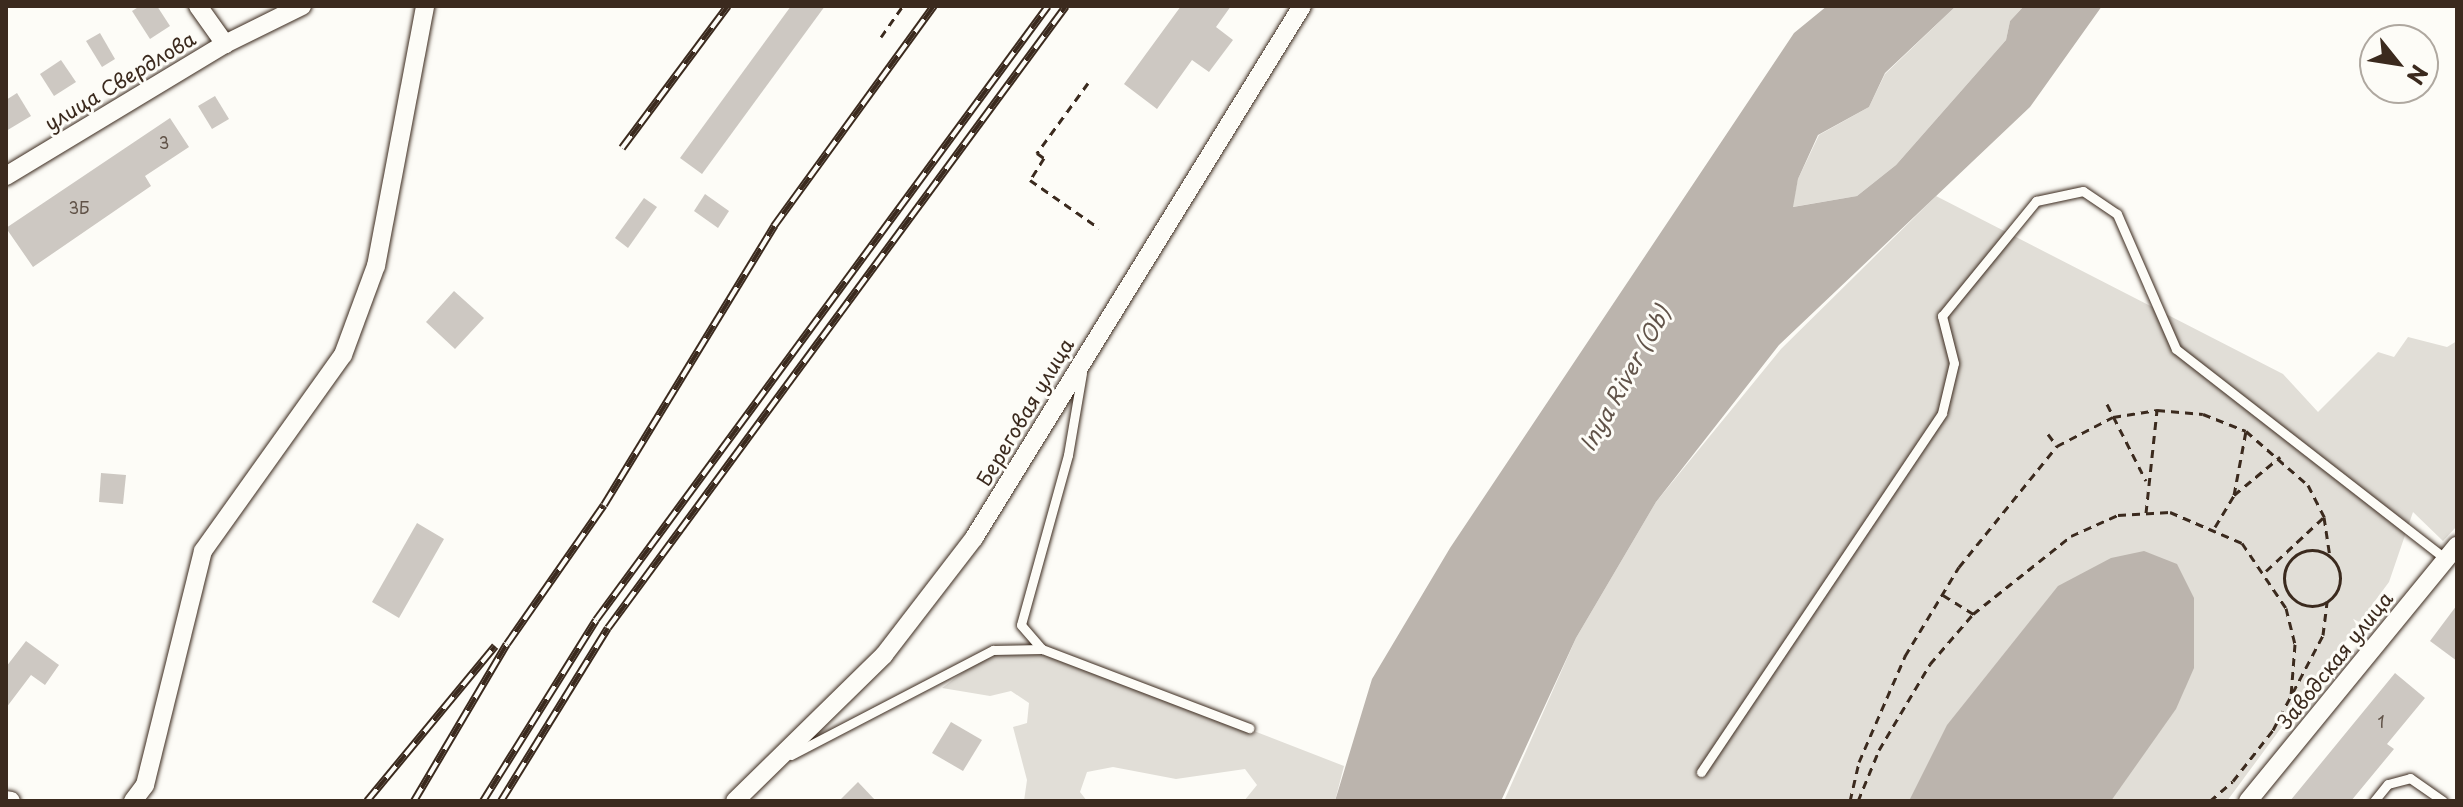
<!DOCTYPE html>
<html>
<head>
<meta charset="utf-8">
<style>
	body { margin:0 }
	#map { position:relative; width:2463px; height:807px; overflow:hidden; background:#fdfcf7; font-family:"Playpen Sans",sans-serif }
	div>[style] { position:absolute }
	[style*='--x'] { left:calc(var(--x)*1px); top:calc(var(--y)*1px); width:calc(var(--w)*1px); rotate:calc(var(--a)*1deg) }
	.green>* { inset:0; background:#e1ded7 }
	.water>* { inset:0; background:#bbb4ad }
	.building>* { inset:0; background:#cdc8c2 }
	.path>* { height:3px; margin-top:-1.5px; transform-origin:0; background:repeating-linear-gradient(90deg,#3b2a1e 0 8px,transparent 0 14px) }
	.path>.ring { margin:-1.5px; padding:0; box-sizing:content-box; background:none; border:3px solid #3b2a1e; border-radius:50% }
	.roads { filter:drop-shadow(0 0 2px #3b2a1e) drop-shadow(0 0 2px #3b2a1e) }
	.lane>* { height:9px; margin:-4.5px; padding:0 4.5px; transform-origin:4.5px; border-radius:4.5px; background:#fdfcf7 }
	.street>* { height:18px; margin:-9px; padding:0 9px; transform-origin:9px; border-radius:9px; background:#fdfcf7 }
	.rail>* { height:8px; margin-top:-4px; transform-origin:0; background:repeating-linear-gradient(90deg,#fdfcf7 0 15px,#3b2a1e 0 30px); box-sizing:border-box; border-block:2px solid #3b2a1e }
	span { translate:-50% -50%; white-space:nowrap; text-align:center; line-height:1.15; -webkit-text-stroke:6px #fdfcf7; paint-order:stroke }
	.number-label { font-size:16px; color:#605247 }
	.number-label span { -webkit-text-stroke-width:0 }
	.street-label { font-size:20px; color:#3b2a1e }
	.water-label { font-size:22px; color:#615349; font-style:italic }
	.frame { position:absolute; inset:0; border:8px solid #3b2a1e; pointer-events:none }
	.north { position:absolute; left:2359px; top:24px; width:80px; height:80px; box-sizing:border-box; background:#fdfcf7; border:2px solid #afa8a0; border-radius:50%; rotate:120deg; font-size:22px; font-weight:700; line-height:32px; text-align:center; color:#3b2a1e }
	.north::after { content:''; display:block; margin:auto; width:28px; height:36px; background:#3b2a1e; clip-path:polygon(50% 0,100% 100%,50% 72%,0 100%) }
</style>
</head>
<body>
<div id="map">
	<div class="green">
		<i style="clip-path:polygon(1956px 6px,2024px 6px,2010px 21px,2006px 40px,1896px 165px,1857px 196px,1792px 207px,1798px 179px,1819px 135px,1869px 107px,1885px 74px)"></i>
		<i style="clip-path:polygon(1936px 196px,2283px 374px,2318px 412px,2378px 352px,2394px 357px,2408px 337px,2447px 347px,2457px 341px,2457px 526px,2443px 541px,2413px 512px,2389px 582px,2227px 801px,1504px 801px,1576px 638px,1656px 502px,1781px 349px)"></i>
		<i style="clip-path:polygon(1042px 649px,1344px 766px,1335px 801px,1244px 801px,1257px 785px,1245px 769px,1176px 779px,1113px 767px,1087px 772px,1080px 792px,1087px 801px,1024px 801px,1027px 780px,1013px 727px,1027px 723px,1029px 703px,1011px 691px,990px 696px,942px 688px,993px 650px)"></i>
	</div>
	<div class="water">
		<i style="clip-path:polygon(1827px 6px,1956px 6px,1885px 73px,1869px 107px,1818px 135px,1798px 179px,1793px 207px,1857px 196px,1896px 165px,2006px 40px,2010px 21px,2024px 6px,2102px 6px,2030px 107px,1779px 345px,1656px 502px,1576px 638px,1501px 801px,1335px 801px,1372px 679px,1450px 548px,1794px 33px)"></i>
		<i style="clip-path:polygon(2144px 551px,2177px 564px,2194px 598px,2194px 668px,2176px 709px,2111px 801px,1909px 801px,1947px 725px,2058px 586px,2111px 558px)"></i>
	</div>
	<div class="building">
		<i style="clip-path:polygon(140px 6px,157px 6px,170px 26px,150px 39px,132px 11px)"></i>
		<i style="clip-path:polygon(791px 6px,825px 6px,702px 174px,680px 158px)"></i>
		<i style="clip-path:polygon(1181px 6px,1231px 6px,1216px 27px,1233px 40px,1209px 72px,1192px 60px,1157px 109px,1124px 84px)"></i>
		<i style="clip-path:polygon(100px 33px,115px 59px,102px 67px,86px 41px)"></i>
		<i style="clip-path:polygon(61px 60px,76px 82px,54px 96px,40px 74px)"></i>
		<i style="clip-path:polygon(17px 93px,31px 116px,6px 131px,6px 100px)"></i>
		<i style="clip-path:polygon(215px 96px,229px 119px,212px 129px,198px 106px)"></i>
		<i style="clip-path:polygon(170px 118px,189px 147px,145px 176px,151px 186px,33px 267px,6px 228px)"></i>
		<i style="clip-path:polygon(705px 194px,729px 211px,718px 228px,694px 211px)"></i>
		<i style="clip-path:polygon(644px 198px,657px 207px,628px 248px,615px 238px)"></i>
		<i style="clip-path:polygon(454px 291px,484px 318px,455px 349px,426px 322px)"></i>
		<i style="clip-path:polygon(101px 473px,126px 475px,123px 504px,99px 502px)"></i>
		<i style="clip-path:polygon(417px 523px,444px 539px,399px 618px,372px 602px)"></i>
		<i style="clip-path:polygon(2457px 605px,2457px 661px,2430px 641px)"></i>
		<i style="clip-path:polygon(26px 641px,59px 665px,45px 685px,31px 675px,6px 708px,6px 667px)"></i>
		<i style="clip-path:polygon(2395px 673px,2425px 698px,2387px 744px,2394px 749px,2351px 801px,2290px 801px)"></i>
		<i style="clip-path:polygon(951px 722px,982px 740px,963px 771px,932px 753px)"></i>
		<i style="clip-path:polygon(858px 782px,876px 801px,839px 801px)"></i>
	</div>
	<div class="path">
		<i style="--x:881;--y:37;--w:38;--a:-55"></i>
		<i style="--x:1088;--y:83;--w:87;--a:126.1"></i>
		<i style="--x:1037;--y:153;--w:9;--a:36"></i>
		<i style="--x:1044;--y:158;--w:26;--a:122"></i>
		<i style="--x:1030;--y:180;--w:84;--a:34.8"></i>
		<i style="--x:2107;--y:404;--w:86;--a:63.1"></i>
		<i style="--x:2048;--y:434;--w:15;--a:53"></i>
		<i style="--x:2234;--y:495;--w:60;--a:-39.6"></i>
		<i style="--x:2146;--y:513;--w:104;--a:-83.9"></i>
		<i style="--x:2215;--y:527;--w:37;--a:-59"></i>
		<i style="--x:2234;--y:495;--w:65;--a:-79.4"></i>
		<i class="ring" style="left:2284px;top:550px;width:53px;height:53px"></i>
		<i style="--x:2266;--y:571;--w:79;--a:-43"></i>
		<i style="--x:1943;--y:595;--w:36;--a:32"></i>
		<i style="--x:1850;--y:801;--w:40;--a:-77"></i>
		<i style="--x:1859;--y:762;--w:116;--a:-66.5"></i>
		<i style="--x:1905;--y:656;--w:104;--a:-58.8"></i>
		<i style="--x:1959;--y:567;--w:156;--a:-51"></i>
		<i style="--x:2057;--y:446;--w:63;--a:-27.4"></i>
		<i style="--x:2113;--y:417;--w:45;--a:-9"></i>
		<i style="--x:2157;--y:410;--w:46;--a:5"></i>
		<i style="--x:2203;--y:414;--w:46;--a:21.6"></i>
		<i style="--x:2246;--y:431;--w:82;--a:41.1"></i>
		<i style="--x:2308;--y:485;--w:36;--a:63"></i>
		<i style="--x:2324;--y:517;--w:40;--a:81.5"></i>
		<i style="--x:1858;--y:801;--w:55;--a:-67.6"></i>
		<i style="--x:1879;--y:750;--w:100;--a:-59.3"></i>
		<i style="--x:1930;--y:664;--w:66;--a:-49.3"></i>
		<i style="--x:1973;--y:614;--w:125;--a:-38.5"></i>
		<i style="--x:2071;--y:536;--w:51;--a:-24.1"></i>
		<i style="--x:2118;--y:515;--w:52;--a:-3.3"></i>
		<i style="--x:2170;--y:512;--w:78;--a:23.3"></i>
		<i style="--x:2242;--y:543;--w:78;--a:55.9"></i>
		<i style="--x:2286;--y:608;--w:37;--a:76"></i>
		<i style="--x:2295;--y:644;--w:52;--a:94.4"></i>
		<i style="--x:2210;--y:801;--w:30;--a:-41"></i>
		<i style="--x:2233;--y:781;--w:65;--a:-51.9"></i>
		<i style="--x:2273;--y:730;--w:107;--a:-62.2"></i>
		<i style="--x:2323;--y:635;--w:34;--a:-83"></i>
	</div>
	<div class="roads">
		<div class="lane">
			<i style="--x:1082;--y:373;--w:83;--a:99.7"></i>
			<i style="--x:1068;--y:455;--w:176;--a:105.5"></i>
			<i style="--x:1021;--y:625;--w:32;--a:49"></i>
			<i style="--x:1042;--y:649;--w:222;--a:20.9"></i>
			<i style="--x:791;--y:755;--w:228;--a:-27.5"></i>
			<i style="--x:993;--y:650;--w:49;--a:-1.2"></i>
			<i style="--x:1701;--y:772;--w:432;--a:-56.1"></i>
			<i style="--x:1942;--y:413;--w:51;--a:-76.5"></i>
			<i style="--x:1954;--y:363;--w:49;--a:-104.3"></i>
			<i style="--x:1942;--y:316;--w:149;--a:-50.7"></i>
			<i style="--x:2036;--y:201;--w:48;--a:-12"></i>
			<i style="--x:2083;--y:191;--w:41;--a:34.1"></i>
			<i style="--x:2117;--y:214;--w:147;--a:66.4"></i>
			<i style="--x:2176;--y:349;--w:342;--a:37.9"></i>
			<i style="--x:2374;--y:801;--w:22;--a:-51"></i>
			<i style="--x:2388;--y:784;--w:23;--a:-15"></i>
			<i style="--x:2410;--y:778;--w:40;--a:34.9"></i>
		</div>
		<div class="street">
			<i style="--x:198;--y:6;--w:47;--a:54.6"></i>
			<i style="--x:6;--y:176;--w:256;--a:-31.1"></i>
			<i style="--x:225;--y:44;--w:86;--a:-26.3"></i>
			<i style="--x:6;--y:800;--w:5;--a:11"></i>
			<i style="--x:133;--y:801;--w:20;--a:-53"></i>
			<i style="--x:145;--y:785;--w:241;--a:-76.1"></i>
			<i style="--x:203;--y:551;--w:241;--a:-54.5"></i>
			<i style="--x:343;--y:355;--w:95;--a:-69.7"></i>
			<i style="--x:376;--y:266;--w:265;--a:-79.3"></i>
			<i style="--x:735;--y:801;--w:209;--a:-44.4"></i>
			<i style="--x:884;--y:655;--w:148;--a:-52.4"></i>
			<i style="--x:974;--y:538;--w:625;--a:-58.34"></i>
			<i style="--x:2248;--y:801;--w:330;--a:-50.7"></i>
		</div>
	</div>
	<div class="rail">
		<i style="--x:622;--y:148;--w:177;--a:-53.3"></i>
		<i style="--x:367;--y:801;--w:201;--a:-50.4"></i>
		<i style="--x:414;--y:801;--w:182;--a:-59.4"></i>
		<i style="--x:507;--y:644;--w:169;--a:-55.1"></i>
		<i style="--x:604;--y:505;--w:327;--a:-58.6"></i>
		<i style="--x:774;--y:226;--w:272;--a:-54"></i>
		<i style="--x:483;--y:801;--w:213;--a:-58"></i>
		<i style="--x:596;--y:620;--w:762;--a:-53.64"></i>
		<i style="--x:501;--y:801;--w:203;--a:-58.3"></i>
		<i style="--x:608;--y:628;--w:772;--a:-53.63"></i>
	</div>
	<div class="number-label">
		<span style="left:164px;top:142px">3</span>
		<span style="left:79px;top:207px">3Б</span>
		<span style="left:2381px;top:721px">1</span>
	</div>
	<div class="street-label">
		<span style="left:120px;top:81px;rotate:-31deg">улица Свердлова</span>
		<span style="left:1025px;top:412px;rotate:-59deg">Береговая улица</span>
		<span style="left:2335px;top:660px;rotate:-51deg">Заводская улица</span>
	</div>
	<div class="water-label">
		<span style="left:1624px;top:378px;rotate:-61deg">Inya River (Ob)</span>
	</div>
	<div class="frame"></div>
	<div class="north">N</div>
</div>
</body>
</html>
